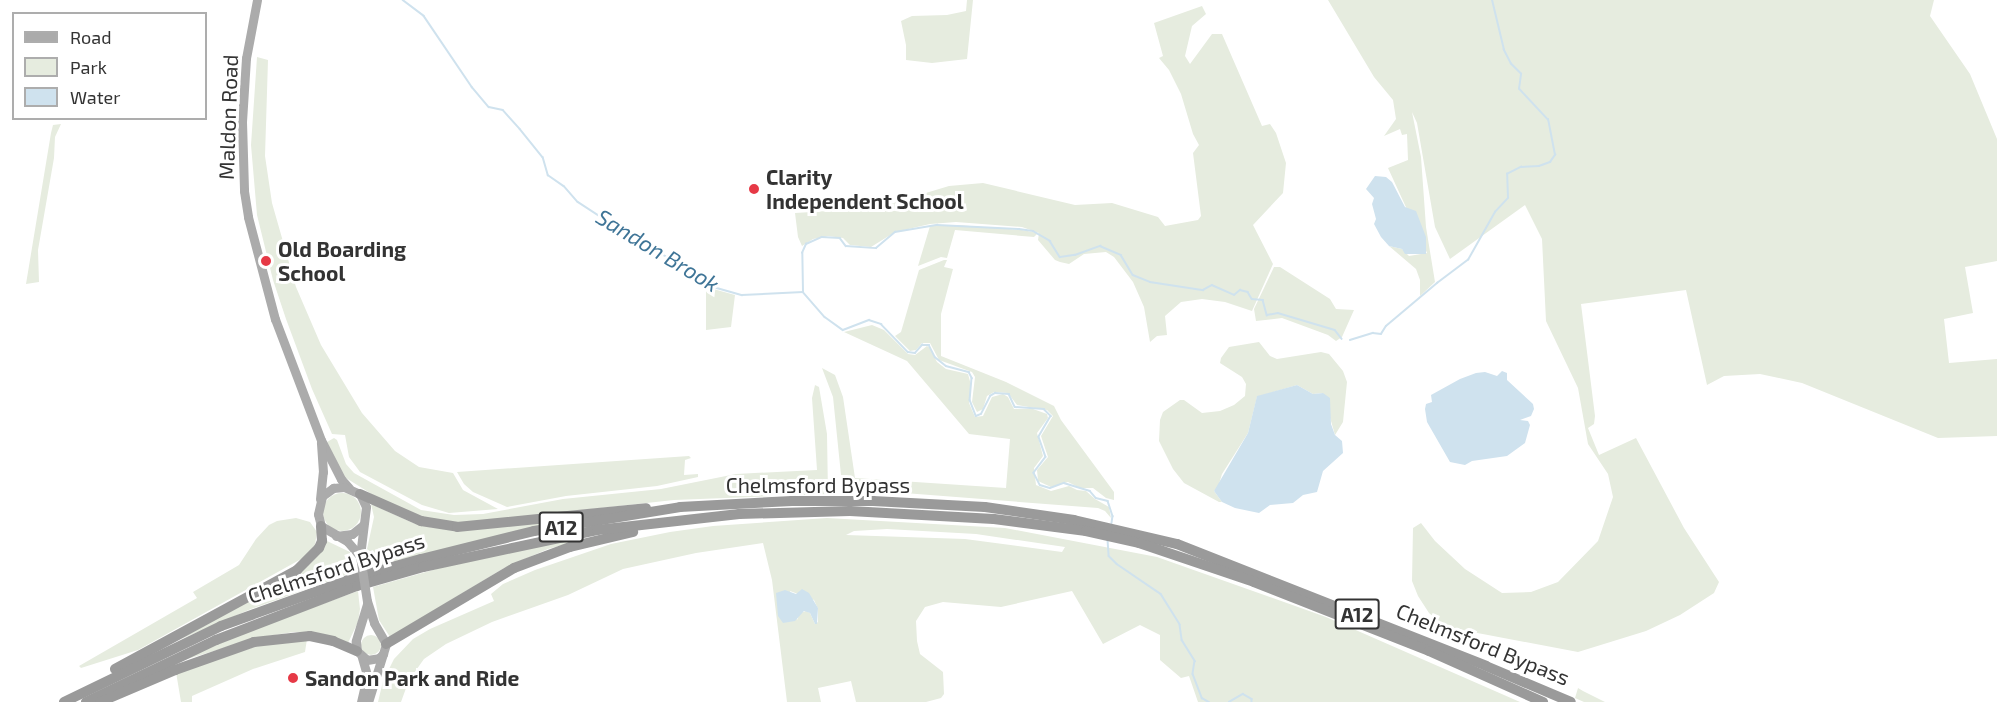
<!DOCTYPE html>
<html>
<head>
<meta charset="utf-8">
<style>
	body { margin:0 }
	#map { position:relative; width:1997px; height:702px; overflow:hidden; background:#fff; font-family:"Exo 2",sans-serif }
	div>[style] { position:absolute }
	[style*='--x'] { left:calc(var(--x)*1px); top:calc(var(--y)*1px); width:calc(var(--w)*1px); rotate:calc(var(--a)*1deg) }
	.green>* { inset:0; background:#e6ecdf }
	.round { border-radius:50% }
	.water>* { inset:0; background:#cfe2ee }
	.stream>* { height:1.5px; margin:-0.75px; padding:0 0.75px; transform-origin:0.75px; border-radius:0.75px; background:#cfe2ee }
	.major>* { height:9px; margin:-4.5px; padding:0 4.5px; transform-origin:4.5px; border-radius:4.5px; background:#ababab }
	.highway>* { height:10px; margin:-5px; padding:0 5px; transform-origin:5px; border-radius:5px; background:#9a9a9a }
	.major-bridge>* { height:9px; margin:-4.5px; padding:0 4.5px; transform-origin:4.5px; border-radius:4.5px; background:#ababab }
	.dots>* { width:16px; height:16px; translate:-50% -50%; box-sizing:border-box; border:3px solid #fff; border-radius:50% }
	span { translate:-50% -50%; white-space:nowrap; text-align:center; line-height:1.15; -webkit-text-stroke:6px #fff; paint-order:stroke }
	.shield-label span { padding:2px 4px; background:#fff; border:2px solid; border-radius:4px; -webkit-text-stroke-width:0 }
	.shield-label { font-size:20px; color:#333; font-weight:700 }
	.street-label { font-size:21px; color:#333 }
	.poi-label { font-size:21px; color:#333; font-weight:700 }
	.left { translate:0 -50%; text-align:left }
	.water-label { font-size:22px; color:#3f7597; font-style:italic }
	.legend { position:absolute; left:12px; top:12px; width:195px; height:108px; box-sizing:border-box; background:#fff; border:2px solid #adadad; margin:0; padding:8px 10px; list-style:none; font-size:18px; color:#333 }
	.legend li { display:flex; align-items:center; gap:12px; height:30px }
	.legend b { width:30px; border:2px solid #adadad }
</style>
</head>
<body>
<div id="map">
	<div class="green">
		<i style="clip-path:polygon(967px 0,973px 0,967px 59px,932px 63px,906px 60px,906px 45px,901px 21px,912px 16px,947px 15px,966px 11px)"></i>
		<i style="clip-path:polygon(1328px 0,1934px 0,1930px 16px,1970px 74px,1997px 139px,1997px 261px,1965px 267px,1973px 313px,1944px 319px,1949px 363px,1997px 359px,1997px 436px,1938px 438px,1802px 383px,1760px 374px,1724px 376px,1707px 385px,1686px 290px,1581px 304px,1595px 416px,1594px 424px,1588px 428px,1599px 455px,1636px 438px,1684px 528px,1719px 582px,1714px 593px,1680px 615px,1646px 631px,1578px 652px,1446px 627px,1429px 613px,1418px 596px,1412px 581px,1413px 528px,1421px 523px,1435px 541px,1465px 569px,1502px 593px,1531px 592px,1558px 582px,1598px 541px,1613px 497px,1608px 474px,1588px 444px,1578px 388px,1546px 321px,1542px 239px,1525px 205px,1450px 259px,1435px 227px,1417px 123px,1412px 112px,1421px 157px,1426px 227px,1435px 282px,1420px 296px,1420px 280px,1416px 269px,1389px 246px,1402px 249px,1409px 256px,1427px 253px,1388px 168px,1408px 160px,1407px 134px,1402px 135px,1400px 129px,1384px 136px,1396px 119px,1393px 100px,1374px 77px)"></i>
		<i style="clip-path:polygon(1202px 6px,1206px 14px,1192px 26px,1185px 56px,1190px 64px,1212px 34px,1222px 34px,1262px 126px,1270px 124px,1276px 133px,1286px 163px,1283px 193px,1253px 225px,1273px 264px,1252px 311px,1225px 302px,1202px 299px,1181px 302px,1165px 316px,1167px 335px,1157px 336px,1150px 342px,1144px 307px,1133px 282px,1114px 257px,1106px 252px,1084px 254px,1069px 264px,1060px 262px,1055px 260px,1038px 240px,1039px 233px,1022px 227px,956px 222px,930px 224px,895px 232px,871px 247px,850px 245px,843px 238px,828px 236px,813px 239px,802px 246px,798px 237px,795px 213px,876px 208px,949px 186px,983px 183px,1075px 205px,1112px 203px,1158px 217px,1165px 226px,1198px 220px,1201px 216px,1193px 153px,1199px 145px,1193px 134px,1181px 94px,1169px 70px,1159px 58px,1163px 56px,1154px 23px)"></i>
		<i style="clip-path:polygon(257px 57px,268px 60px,265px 156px,272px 203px,296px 287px,321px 345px,362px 413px,395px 451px,419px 467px,453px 473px,463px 490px,498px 509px,449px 513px,422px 505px,360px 472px,349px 457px,345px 435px,332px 434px,312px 389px,286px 319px,273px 280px,257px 215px,251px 145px)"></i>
		<i style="clip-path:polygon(61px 124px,55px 137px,54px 158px,38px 250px,39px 282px,26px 284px,51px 133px,53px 125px)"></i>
		<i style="clip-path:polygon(957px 225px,1022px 230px,1038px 233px,1034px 237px,955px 230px,947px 258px,941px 257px,918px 266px,930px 226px)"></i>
		<i style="clip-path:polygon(944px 260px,947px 260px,944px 267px,953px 269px,941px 314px,941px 356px,1006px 382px,1054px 406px,1061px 420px,1114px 492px,1114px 500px,1106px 498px,1093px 488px,1080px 488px,1068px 482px,1051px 487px,1038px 481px,1037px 470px,1048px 457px,1041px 436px,1053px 416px,1047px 410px,1017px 405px,1008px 393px,994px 392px,987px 396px,983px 409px,977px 412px,972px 402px,975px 377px,972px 372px,939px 360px,930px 343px,922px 343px,916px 350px,910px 351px,895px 336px,901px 332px,919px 270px)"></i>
		<i style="clip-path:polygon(1274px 267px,1280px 267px,1330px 299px,1336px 309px,1354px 310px,1342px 337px,1336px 341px,1328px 335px,1282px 318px,1256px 321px,1254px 309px)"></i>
		<i style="clip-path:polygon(706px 287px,735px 295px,731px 327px,706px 330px)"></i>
		<i style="clip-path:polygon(872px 325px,884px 330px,908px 354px,915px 355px,927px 346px,930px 348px,937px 362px,946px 369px,968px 374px,971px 385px,969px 403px,975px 417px,983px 416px,992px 397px,1003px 394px,1008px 397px,1014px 409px,1033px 409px,1047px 414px,1048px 418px,1037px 433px,1043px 456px,1034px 468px,1036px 485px,1051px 491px,1069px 486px,1077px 490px,1086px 491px,1095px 499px,1109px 507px,1111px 518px,1105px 511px,1098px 508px,852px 489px,841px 475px,833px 397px,822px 368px,835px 375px,843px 397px,855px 478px,1006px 488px,1010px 439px,969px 434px,907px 361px,844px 332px)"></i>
		<i style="clip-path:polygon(1259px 342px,1270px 356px,1277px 359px,1321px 352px,1329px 354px,1343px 371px,1347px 382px,1343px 422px,1335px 435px,1323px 393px,1313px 394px,1297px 385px,1257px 397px,1248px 433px,1222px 474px,1218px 487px,1214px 491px,1222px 502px,1219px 502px,1184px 483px,1173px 469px,1159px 441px,1160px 420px,1163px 412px,1180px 400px,1184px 400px,1202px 413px,1220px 411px,1234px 405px,1245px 396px,1246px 384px,1242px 377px,1220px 363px,1221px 358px,1229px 347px)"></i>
		<i style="clip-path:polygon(815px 385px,819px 387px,827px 434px,828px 494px,674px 500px,463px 523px,425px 518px,386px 503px,346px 478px,340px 472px,327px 442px,334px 438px,337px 440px,346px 464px,354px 473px,421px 510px,454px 515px,483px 514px,563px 499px,661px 489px,736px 474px,817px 470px,812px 398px)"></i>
		<i style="clip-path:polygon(689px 456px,691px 458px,685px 460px,684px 475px,698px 474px,698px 477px,657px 486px,566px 496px,507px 507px,473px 492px,464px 484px,457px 472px)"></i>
		<i class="round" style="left:323px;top:493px;width:38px;height:38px"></i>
		<i style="clip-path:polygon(371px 504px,413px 523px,434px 528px,574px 518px,370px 567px,367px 549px,374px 517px)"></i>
		<i style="clip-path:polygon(296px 518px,310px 522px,317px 532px,315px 545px,303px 558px,138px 650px,81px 668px,79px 666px,197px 598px,193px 592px,239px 565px,256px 539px,269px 525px,277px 521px)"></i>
		<i style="clip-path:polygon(evenodd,827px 518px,1005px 528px,1157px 557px,1326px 617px,1520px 702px,1198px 702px,1189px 676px,1181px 678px,1160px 660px,1160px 635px,1140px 625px,1103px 644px,1072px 591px,1001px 607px,943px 602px,925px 607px,916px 621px,917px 641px,920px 654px,943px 672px,944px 694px,941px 698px,926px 702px,856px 702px,851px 681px,818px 688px,821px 702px,787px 702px,772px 580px,763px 543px,696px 553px,623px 569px,568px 595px,492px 622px,446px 644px,424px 659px,409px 680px,401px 702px,378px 702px,383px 681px,394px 659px,413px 639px,430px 629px,494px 601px,491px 594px,503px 584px,535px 570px,611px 544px,670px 532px,713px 526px,827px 518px,887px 529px,976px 534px,1065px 547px,1062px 552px,965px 539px,846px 535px,854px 531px,887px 529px,827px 518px,790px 591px,814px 600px,818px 609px,818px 622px,815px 624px,810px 613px,806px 611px,800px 613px,797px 620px,790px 591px)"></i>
		<i style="clip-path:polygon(573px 539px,574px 542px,548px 549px,504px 568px,390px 637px,379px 620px,373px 587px,454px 564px)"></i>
		<i style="clip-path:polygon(327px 541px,350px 552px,354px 572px,251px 609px,179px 640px,283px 581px)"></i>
		<i style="clip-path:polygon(358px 591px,360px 609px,358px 622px,348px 643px,307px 632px,294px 632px,261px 637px,184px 660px,229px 638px)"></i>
		<i class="round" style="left:361px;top:635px;width:20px;height:20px"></i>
		<i style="clip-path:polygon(307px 639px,305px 652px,253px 669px,192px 696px,192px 702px,181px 702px,176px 672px,267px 643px)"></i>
		<i style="clip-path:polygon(1578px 688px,1583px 691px,1605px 702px,1584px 702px,1575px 698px)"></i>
	</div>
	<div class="water">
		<i style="clip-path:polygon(1375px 176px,1386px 177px,1392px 182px,1405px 207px,1416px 211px,1426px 237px,1426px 254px,1405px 254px,1402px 249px,1389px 246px,1381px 237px,1374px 224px,1376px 219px,1372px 204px,1374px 198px,1366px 189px)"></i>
		<i style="clip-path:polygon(1502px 371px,1507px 373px,1507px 380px,1533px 404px,1534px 409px,1531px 416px,1520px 420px,1528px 421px,1530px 425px,1525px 443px,1507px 456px,1472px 461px,1465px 465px,1450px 462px,1427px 422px,1425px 409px,1426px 404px,1432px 402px,1431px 395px,1460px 379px,1476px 373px,1485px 372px,1497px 376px)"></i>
		<i style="clip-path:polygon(1297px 385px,1313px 394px,1323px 393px,1330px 398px,1331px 424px,1335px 435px,1342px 441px,1343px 453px,1323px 471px,1317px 492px,1303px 495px,1293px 503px,1270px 505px,1259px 513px,1235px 508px,1222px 502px,1214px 491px,1248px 433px,1257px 396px)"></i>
		<i style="clip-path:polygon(802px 589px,809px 593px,818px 608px,817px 624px,815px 624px,810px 613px,804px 611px,795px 621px,783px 623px,778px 616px,776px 593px,785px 590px,796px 594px)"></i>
	</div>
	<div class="stream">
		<i style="--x:403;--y:0;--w:26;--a:37"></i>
		<i style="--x:424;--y:16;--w:86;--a:55.9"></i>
		<i style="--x:472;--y:87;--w:26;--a:50"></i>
		<i style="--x:489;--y:107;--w:14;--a:12"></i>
		<i style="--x:503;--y:110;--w:25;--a:48"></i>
		<i style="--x:520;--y:129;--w:36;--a:51"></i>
		<i style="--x:543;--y:157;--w:19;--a:74"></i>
		<i style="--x:548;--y:175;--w:19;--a:35"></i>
		<i style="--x:564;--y:186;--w:21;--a:49"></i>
		<i style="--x:578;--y:202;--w:82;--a:33.1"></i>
		<i style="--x:647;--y:247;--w:28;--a:26"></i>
		<i style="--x:672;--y:259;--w:33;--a:38"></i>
		<i style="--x:698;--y:279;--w:21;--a:25"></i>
		<i style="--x:717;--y:288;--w:26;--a:16"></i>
		<i style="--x:742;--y:295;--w:61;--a:-2.8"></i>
		<i style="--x:803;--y:292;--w:33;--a:49"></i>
		<i style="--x:825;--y:317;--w:22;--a:36"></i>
		<i style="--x:843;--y:330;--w:28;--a:-21"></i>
		<i style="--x:869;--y:320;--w:13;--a:18"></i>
		<i style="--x:881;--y:324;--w:39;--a:46"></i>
		<i style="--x:908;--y:352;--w:7;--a:8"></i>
		<i style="--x:915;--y:353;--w:11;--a:-49"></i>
		<i style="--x:922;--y:345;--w:7;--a:0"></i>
		<i style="--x:929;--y:345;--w:13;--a:63"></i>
		<i style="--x:935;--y:357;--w:14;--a:39"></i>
		<i style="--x:946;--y:366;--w:24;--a:15"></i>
		<i style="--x:969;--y:372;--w:7;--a:63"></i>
		<i style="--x:972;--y:378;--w:22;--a:95"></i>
		<i style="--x:970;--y:400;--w:17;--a:69"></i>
		<i style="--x:976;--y:416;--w:5;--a:-22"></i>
		<i style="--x:981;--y:414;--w:20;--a:-63"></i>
		<i style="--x:990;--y:396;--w:6;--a:-31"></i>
		<i style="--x:995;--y:393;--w:14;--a:4"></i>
		<i style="--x:1009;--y:394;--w:14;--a:65"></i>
		<i style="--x:1015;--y:407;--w:29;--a:4"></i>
		<i style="--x:1044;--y:409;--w:10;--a:45"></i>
		<i style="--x:1051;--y:416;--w:24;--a:120"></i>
		<i style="--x:1039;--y:437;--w:21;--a:71"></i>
		<i style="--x:1046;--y:457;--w:20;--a:127"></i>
		<i style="--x:1034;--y:473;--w:13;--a:63"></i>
		<i style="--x:1040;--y:485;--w:10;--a:17"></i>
		<i style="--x:1050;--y:488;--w:15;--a:-20"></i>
		<i style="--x:1064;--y:483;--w:27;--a:17"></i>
		<i style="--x:1090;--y:491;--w:9;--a:49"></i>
		<i style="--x:1096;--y:498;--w:12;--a:14"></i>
		<i style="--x:1108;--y:501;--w:16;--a:72"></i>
		<i style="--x:1113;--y:516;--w:7;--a:98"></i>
		<i style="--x:803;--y:292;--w:39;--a:-91"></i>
		<i style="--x:802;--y:253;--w:10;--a:-66"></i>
		<i style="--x:806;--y:244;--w:17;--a:-24"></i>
		<i style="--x:822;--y:237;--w:18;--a:3"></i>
		<i style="--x:840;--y:238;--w:10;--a:53"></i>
		<i style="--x:846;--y:246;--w:30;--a:4"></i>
		<i style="--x:876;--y:248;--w:25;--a:-40"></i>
		<i style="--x:895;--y:232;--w:43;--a:-9.5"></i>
		<i style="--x:937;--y:225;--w:82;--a:2.8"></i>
		<i style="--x:1019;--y:229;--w:14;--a:8"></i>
		<i style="--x:1033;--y:231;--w:20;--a:30"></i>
		<i style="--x:1050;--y:241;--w:19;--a:58"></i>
		<i style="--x:1060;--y:257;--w:15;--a:-8"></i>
		<i style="--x:1075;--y:255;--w:27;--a:-20"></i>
		<i style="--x:1100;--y:246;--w:23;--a:23"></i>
		<i style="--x:1121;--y:255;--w:23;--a:59"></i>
		<i style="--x:1133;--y:275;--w:18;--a:22"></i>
		<i style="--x:1150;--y:282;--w:54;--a:8.6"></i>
		<i style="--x:1203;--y:290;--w:10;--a:-29"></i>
		<i style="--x:1212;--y:285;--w:24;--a:24"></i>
		<i style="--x:1234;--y:295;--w:8;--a:-40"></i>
		<i style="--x:1240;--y:290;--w:8;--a:14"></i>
		<i style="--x:1248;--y:292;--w:8;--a:60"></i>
		<i style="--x:1252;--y:299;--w:11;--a:5"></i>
		<i style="--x:1263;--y:300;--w:16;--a:75"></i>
		<i style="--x:1267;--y:315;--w:11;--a:-10"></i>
		<i style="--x:1278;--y:313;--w:59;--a:16.6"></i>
		<i style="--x:1335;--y:330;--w:11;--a:52"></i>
		<i style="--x:1350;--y:340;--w:24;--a:-17"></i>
		<i style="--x:1373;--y:333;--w:8;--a:7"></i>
		<i style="--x:1381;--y:334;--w:9;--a:-58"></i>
		<i style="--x:1386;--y:326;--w:67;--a:-40.1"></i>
		<i style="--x:1437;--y:283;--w:39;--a:-37"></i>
		<i style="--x:1468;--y:260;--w:55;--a:-60.6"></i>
		<i style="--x:1495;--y:212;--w:19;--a:-47"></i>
		<i style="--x:1508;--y:198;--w:24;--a:-92"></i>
		<i style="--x:1507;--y:174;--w:16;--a:-27"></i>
		<i style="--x:1521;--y:167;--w:18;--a:-3"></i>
		<i style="--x:1539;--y:166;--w:12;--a:-20"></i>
		<i style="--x:1550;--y:162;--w:9;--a:-54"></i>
		<i style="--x:1555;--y:155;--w:36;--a:-101"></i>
		<i style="--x:1548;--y:120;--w:42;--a:-133.1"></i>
		<i style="--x:1519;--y:89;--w:15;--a:-82"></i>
		<i style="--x:1521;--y:74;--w:14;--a:-135"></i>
		<i style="--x:1511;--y:64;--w:16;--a:-117"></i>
		<i style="--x:1504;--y:50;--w:51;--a:-103.5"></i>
		<i style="--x:1108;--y:540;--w:16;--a:86"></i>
		<i style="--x:1109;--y:556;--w:11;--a:45"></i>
		<i style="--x:1117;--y:564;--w:53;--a:34.3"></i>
		<i style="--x:1161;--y:594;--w:36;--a:58"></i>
		<i style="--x:1180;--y:625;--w:15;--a:82"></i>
		<i style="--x:1182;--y:640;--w:25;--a:58"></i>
		<i style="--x:1195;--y:661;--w:13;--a:99"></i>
		<i style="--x:1193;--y:674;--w:26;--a:69"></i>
		<i style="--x:1202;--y:698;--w:8;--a:30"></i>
		<i style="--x:1229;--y:702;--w:16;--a:-30"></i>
		<i style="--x:1243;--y:694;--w:10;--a:29"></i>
		<i style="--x:1252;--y:699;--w:3;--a:90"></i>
	</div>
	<div class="major">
		<i style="--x:257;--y:0;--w:59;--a:100.7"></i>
		<i style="--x:246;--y:58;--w:64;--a:93.6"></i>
		<i style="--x:242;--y:122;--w:69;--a:88.3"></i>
		<i style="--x:244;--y:191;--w:26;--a:81"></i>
		<i style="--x:248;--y:217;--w:106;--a:75.2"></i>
		<i style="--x:275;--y:319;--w:129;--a:69.2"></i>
		<i style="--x:321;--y:440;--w:44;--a:62.9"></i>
		<i style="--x:341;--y:479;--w:12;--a:48"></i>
		<i style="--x:344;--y:487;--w:17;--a:24"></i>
		<i style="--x:360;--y:494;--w:14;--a:65"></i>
		<i style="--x:366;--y:507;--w:49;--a:97"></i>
		<i style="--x:360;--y:556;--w:20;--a:-131"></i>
		<i style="--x:347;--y:541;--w:30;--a:-150"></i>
		<i style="--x:321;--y:526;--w:12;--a:-104"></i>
		<i style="--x:318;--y:514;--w:18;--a:-77"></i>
		<i style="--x:322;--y:496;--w:14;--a:-36"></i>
		<i style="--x:333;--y:488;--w:11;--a:-5"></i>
		<i style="--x:320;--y:499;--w:27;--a:-84"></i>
		<i style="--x:323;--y:472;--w:30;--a:-94"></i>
		<i style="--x:336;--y:536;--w:16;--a:-7"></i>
		<i style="--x:352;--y:534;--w:14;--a:-39"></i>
		<i style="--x:367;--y:601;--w:23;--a:72"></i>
		<i style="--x:374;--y:623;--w:24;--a:60"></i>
		<i style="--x:386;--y:644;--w:61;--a:107.2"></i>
		<i style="--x:367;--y:604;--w:39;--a:107"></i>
		<i style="--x:356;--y:641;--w:10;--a:84"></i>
		<i style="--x:357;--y:651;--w:13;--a:42"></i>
		<i style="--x:367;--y:660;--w:12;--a:-9"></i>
		<i style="--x:379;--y:658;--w:6;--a:-45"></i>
		<i style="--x:361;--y:702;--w:28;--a:-77"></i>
		<i style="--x:367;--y:675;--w:19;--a:-106"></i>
	</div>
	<div class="highway">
		<i style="--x:360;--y:494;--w:67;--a:23.9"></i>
		<i style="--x:421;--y:521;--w:36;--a:9"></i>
		<i style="--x:457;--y:527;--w:190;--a:-5.7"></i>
		<i style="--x:386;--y:644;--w:149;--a:-30.7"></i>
		<i style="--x:514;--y:568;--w:60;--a:-20.6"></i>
		<i style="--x:570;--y:547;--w:65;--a:-13.4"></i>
		<i style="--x:115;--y:669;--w:207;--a:-28.5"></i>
		<i style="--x:297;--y:570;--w:31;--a:-45"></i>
		<i style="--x:319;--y:548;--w:8;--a:-67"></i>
		<i style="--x:322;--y:541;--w:15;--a:-94"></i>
		<i style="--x:64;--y:702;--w:174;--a:-25.8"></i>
		<i style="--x:221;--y:626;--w:144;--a:-19.9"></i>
		<i style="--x:356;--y:577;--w:67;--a:-15.5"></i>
		<i style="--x:421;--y:559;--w:116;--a:-13.9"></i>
		<i style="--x:534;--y:531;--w:148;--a:-9.3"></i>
		<i style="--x:680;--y:507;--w:112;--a:-3.1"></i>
		<i style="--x:792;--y:501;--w:81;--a:0"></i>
		<i style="--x:873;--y:501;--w:112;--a:3.1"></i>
		<i style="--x:985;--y:507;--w:90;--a:8.3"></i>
		<i style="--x:1074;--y:520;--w:106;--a:13.1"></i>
		<i style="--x:1177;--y:544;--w:332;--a:21.5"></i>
		<i style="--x:1486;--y:666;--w:92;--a:23"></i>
		<i style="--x:86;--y:702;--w:144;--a:-25.5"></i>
		<i style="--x:216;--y:640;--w:151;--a:-21"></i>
		<i style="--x:357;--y:586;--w:69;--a:-16.1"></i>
		<i style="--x:423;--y:567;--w:178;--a:-12"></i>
		<i style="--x:597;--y:530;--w:143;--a:-6.4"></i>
		<i style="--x:739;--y:514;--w:111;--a:-1.5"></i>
		<i style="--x:850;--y:511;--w:144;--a:3.2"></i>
		<i style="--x:994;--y:519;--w:93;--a:7.4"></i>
		<i style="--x:1086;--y:531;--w:54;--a:12.8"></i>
		<i style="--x:1139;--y:543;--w:121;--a:18.7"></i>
		<i style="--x:1254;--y:582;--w:188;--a:21.5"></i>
		<i style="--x:1429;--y:651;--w:125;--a:24.1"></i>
		<i style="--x:100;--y:702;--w:82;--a:-23.1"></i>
		<i style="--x:175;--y:670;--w:84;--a:-19.5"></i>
		<i style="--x:254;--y:642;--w:56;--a:-6.1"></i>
		<i style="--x:310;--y:636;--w:24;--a:12"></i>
		<i style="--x:333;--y:641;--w:26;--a:23"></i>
	</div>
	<div class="major-bridge">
		<i style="--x:360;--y:556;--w:46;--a:81.2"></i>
	</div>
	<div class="dots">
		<i style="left:754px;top:189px;background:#e63946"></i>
		<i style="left:266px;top:261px;background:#e63946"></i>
		<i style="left:293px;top:678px;background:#e63946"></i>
	</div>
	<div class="shield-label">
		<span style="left:561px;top:527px">A12</span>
		<span style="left:1357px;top:614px">A12</span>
	</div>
	<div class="street-label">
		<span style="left:228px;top:117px;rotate:-88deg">Maldon Road</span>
		<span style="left:818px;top:485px">Chelmsford Bypass</span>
		<span style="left:336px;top:568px;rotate:-18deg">Chelmsford Bypass</span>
		<span style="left:1483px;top:644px;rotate:22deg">Chelmsford Bypass</span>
	</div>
	<div class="poi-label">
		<span class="left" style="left:766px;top:189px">Clarity<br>Independent School</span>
		<span class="left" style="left:278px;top:261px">Old Boarding<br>School</span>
		<span class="left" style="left:305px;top:678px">Sandon Park and Ride</span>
	</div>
	<div class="water-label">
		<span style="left:658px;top:250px;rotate:31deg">Sandon Brook</span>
	</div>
	<ul class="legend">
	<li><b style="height:8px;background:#ababab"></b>Road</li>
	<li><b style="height:16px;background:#e6ecdf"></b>Park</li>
	<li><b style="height:16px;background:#cfe2ee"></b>Water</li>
	</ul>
</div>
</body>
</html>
